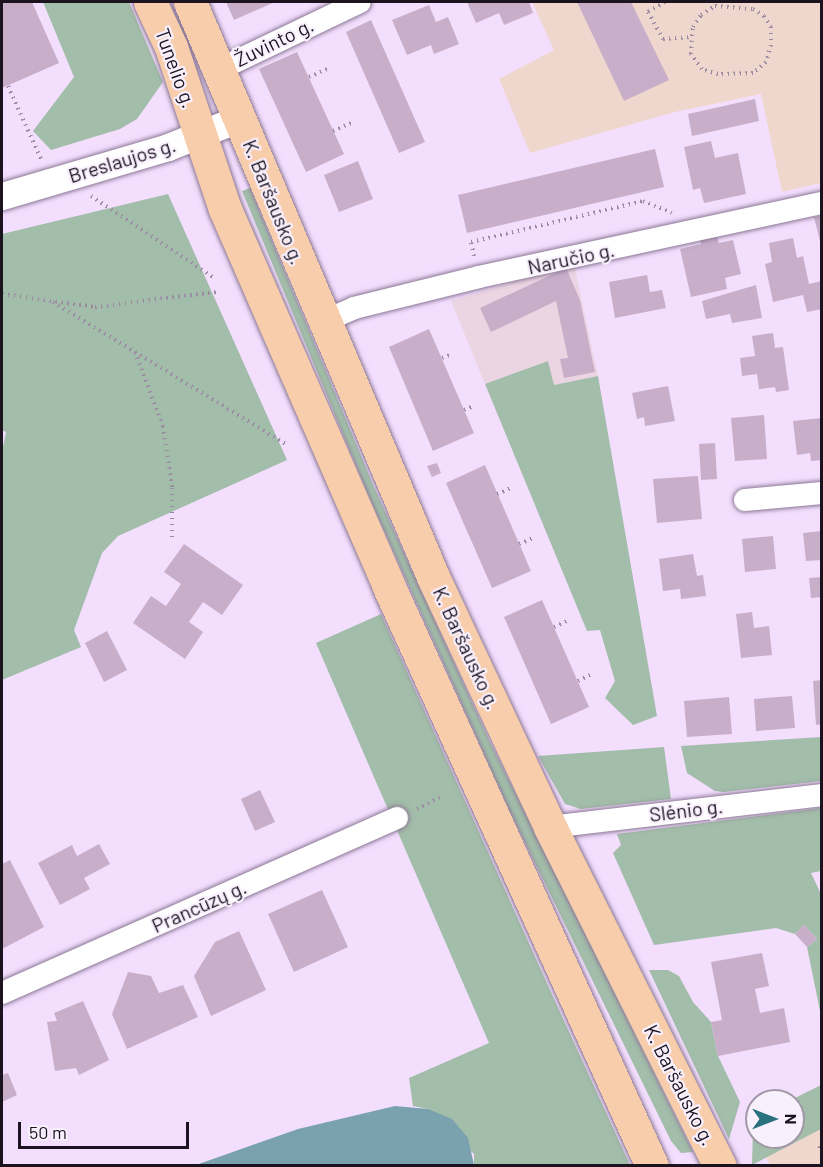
<!DOCTYPE html>
<html>
<head>
<meta charset="utf-8">
<style>
	body { margin:0 }
	#map { position:relative; width:823px; height:1167px; overflow:hidden; background:#f3defe; font-family:Barlow,sans-serif }
	div>[style] { position:absolute }
	[style*='--x'] { left:calc(var(--x)*1px); top:calc(var(--y)*1px); width:calc(var(--w)*1px); rotate:calc(var(--a)*1deg) }
	.industrial>* { inset:0; background:#ecd5e2 }
	.education>* { inset:0; background:#f0d7ce }
	.green>* { inset:0; background:#a2bda9 }
	.water>* { inset:0; background:#79a1ae }
	.building>* { inset:0; background:#c8aec9 }
	.path>* { height:4px; margin-top:-2px; transform-origin:0; background:repeating-linear-gradient(90deg,#9b8ba3 0 1.5px,transparent 0 6px) }
	.roads { filter:drop-shadow(0 0 2px #8b7895) drop-shadow(0 0 2px #8b7895) }
	.minor>* { height:22px; margin:-11px; padding:0 11px; transform-origin:11px; border-radius:11px; background:#fff }
	.tertiary>* { height:27px; margin:-13.5px; padding:0 13.5px; transform-origin:13.5px; border-radius:13.5px; background:#fff }
	.primary>* { height:33px; margin:-16.5px; padding:0 16.5px; transform-origin:16.5px; border-radius:16.5px; background:#f8cdac }
	span { translate:-50% -50%; white-space:nowrap; text-align:center; line-height:1.15; -webkit-text-stroke:4.5px #f9f0fe; paint-order:stroke }
	.street-label { font-size:20px; color:#1b141f }
	.frame { position:absolute; inset:0; border:3px solid #1b141f; pointer-events:none }
	.north { position:absolute; left:745px; top:1089px; width:60px; height:60px; box-sizing:border-box; background:#f9f0fe; border:2px solid #a098a5; border-radius:50%; rotate:90deg; font-size:16px; font-weight:700; line-height:24px; text-align:center; color:#1b141f }
	.north::after { content:''; display:block; margin:auto; width:21px; height:27px; background:#29717c; clip-path:polygon(50% 0,100% 100%,50% 72%,0 100%) }
	.scale { position:absolute; left:18px; top:1122px; width:171px; height:27px; box-sizing:border-box; border:3px solid #1b141f; border-top:0; padding-left:8px; font-size:18px; line-height:21px; white-space:nowrap; color:#1b141f; -webkit-text-stroke:4px #f9f0fe; paint-order:stroke }
</style>
</head>
<body>
<div id="map">
	<div class="industrial">
		<i style="clip-path:polygon(574px 264px,598px 376px,553px 385px,548px 361px,485px 384px,451px 301px)"></i>
	</div>
	<div class="education">
		<i style="clip-path:polygon(532px 2px,821px 2px,821px 183px,782px 192px,761px 94px,675px 112px,530px 153px,499px 79px,554px 50px)"></i>
		<i style="clip-path:polygon(821px 1129px,821px 1165px,770px 1165px,766px 1157px)"></i>
	</div>
	<div class="green">
		<i style="clip-path:polygon(43px 2px,129px 2px,163px 82px,137px 119px,120px 129px,51px 150px,33px 131px,74px 77px)"></i>
		<i style="clip-path:polygon(250px 188px,374px 487px,490px 742px,693px 1152px,681px 1153px,671px 1141px,510px 812px,367px 492px,242px 191px)"></i>
		<i style="clip-path:polygon(168px 194px,287px 460px,118px 536px,102px 553px,74px 630px,81px 647px,2px 680px,2px 452px,6px 432px,2px 430px,2px 234px)"></i>
		<i style="clip-path:polygon(548px 361px,554px 385px,598px 376px,657px 716px,633px 725px,605px 698px,615px 681px,600px 630px,587px 631px,485px 384px)"></i>
		<i style="clip-path:polygon(381px 614px,554px 999px,630px 1165px,474px 1165px,474px 1154px,428px 1109px,413px 1106px,409px 1078px,489px 1043px,316px 643px)"></i>
		<i style="clip-path:polygon(821px 737px,821px 781px,724px 792px,715px 791px,687px 773px,681px 746px)"></i>
		<i style="clip-path:polygon(664px 747px,671px 799px,581px 809px,565px 804px,538px 756px)"></i>
		<i style="clip-path:polygon(821px 808px,821px 871px,811px 873px,821px 894px,821px 1016px,807px 947px,817px 939px,804px 925px,795px 934px,776px 928px,654px 945px,613px 853px,621px 845px,617px 834px)"></i>
		<i style="clip-path:polygon(649px 970px,668px 970px,679px 976px,693px 1002px,711px 1022px,718px 1056px,740px 1102px,729px 1139px)"></i>
		<i style="clip-path:polygon(821px 1085px,821px 1129px,752px 1165px,753px 1129px,757px 1125px,757px 1137px,793px 1137px,793px 1101px,789px 1101px)"></i>
	</div>
	<div class="water">
		<i style="clip-path:polygon(395px 1106px,428px 1109px,452px 1119px,468px 1138px,474px 1165px,196px 1165px,298px 1129px)"></i>
	</div>
	<div class="building">
		<i style="clip-path:polygon(2px 2px,32px 2px,59px 63px,2px 88px)"></i>
		<i style="clip-path:polygon(226px 2px,275px 2px,234px 20px)"></i>
		<i style="clip-path:polygon(467px 2px,529px 2px,533px 13px,504px 25px,499px 13px,476px 23px)"></i>
		<i style="clip-path:polygon(577px 2px,631px 2px,669px 80px,624px 101px)"></i>
		<i style="clip-path:polygon(429px 5px,436px 22px,448px 17px,459px 44px,434px 54px,431px 45px,407px 55px,392px 20px)"></i>
		<i style="clip-path:polygon(371px 20px,425px 142px,399px 153px,346px 32px)"></i>
		<i style="clip-path:polygon(297px 52px,344px 154px,306px 172px,259px 69px)"></i>
		<i style="clip-path:polygon(755px 99px,759px 121px,692px 136px,688px 114px)"></i>
		<i style="clip-path:polygon(711px 141px,715px 158px,738px 153px,746px 194px,704px 203px,700px 188px,693px 190px,684px 147px)"></i>
		<i style="clip-path:polygon(655px 149px,664px 187px,467px 233px,458px 195px)"></i>
		<i style="clip-path:polygon(358px 161px,373px 199px,339px 212px,324px 175px)"></i>
		<i style="clip-path:polygon(822px 216px,822px 244px,821px 245px,814px 217px)"></i>
		<i style="clip-path:polygon(716px 234px,719px 243px,733px 240px,741px 274px,725px 278px,727px 289px,691px 297px,680px 249px,701px 244px,700px 238px)"></i>
		<i style="clip-path:polygon(793px 238px,797px 258px,803px 256px,809px 284px,822px 281px,822px 309px,807px 312px,803px 295px,773px 302px,765px 264px,772px 262px,769px 243px)"></i>
		<i style="clip-path:polygon(566px 268px,580px 300px,595px 372px,564px 378px,560px 359px,568px 358px,556px 301px,491px 332px,480px 308px)"></i>
		<i style="clip-path:polygon(647px 275px,650px 292px,662px 290px,666px 308px,615px 318px,609px 282px)"></i>
		<i style="clip-path:polygon(756px 285px,762px 318px,732px 323px,730px 314px,706px 319px,702px 301px)"></i>
		<i style="clip-path:polygon(429px 329px,474px 433px,433px 451px,389px 347px)"></i>
		<i style="clip-path:polygon(773px 333px,775px 348px,783px 347px,789px 390px,776px 392px,775px 387px,759px 389px,757px 374px,742px 376px,740px 358px,755px 356px,752px 336px)"></i>
		<i style="clip-path:polygon(668px 386px,675px 421px,645px 426px,644px 417px,637px 419px,632px 393px)"></i>
		<i style="clip-path:polygon(764px 415px,767px 459px,735px 461px,731px 418px)"></i>
		<i style="clip-path:polygon(822px 418px,822px 460px,811px 461px,810px 453px,797px 455px,793px 421px)"></i>
		<i style="clip-path:polygon(715px 443px,717px 479px,701px 480px,699px 444px)"></i>
		<i style="clip-path:polygon(437px 463px,441px 473px,432px 477px,427px 466px)"></i>
		<i style="clip-path:polygon(485px 465px,531px 571px,492px 588px,446px 483px)"></i>
		<i style="clip-path:polygon(698px 476px,702px 519px,657px 523px,653px 479px)"></i>
		<i style="clip-path:polygon(822px 531px,822px 560px,806px 561px,803px 533px)"></i>
		<i style="clip-path:polygon(773px 536px,776px 569px,745px 572px,742px 539px)"></i>
		<i style="clip-path:polygon(184px 544px,243px 585px,222px 615px,203px 602px,189px 622px,203px 632px,185px 659px,133px 623px,151px 596px,166px 606px,181px 584px,164px 572px)"></i>
		<i style="clip-path:polygon(693px 554px,697px 576px,703px 575px,706px 596px,681px 599px,680px 589px,663px 591px,659px 559px)"></i>
		<i style="clip-path:polygon(822px 577px,822px 597px,811px 598px,809px 578px)"></i>
		<i style="clip-path:polygon(542px 600px,589px 707px,551px 724px,504px 617px)"></i>
		<i style="clip-path:polygon(752px 612px,754px 628px,769px 626px,772px 655px,741px 658px,736px 614px)"></i>
		<i style="clip-path:polygon(107px 631px,127px 670px,104px 682px,85px 643px)"></i>
		<i style="clip-path:polygon(822px 680px,822px 724px,816px 725px,813px 681px)"></i>
		<i style="clip-path:polygon(792px 696px,795px 728px,756px 731px,754px 699px)"></i>
		<i style="clip-path:polygon(729px 697px,732px 734px,687px 737px,684px 701px)"></i>
		<i style="clip-path:polygon(260px 790px,275px 822px,255px 831px,241px 799px)"></i>
		<i style="clip-path:polygon(99px 844px,110px 864px,84px 878px,90px 889px,60px 905px,38px 863px,72px 845px,77px 856px)"></i>
		<i style="clip-path:polygon(10px 860px,44px 927px,2px 949px,2px 864px)"></i>
		<i style="clip-path:polygon(322px 890px,348px 947px,294px 972px,268px 914px)"></i>
		<i style="clip-path:polygon(804px 925px,817px 939px,807px 947px,795px 934px)"></i>
		<i style="clip-path:polygon(239px 931px,266px 990px,211px 1016px,194px 976px,215px 942px)"></i>
		<i style="clip-path:polygon(762px 953px,769px 986px,755px 989px,760px 1013px,784px 1008px,790px 1042px,718px 1056px,711px 1022px,722px 1020px,711px 962px)"></i>
		<i style="clip-path:polygon(128px 972px,151px 976px,159px 993px,183px 985px,198px 1017px,127px 1049px,112px 1014px)"></i>
		<i style="clip-path:polygon(83px 1001px,109px 1060px,79px 1075px,76px 1068px,55px 1071px,47px 1022px,57px 1021px,54px 1013px)"></i>
		<i style="clip-path:polygon(8px 1073px,17px 1095px,2px 1102px,2px 1075px)"></i>
	</div>
	<div class="path">
		<i style="--x:665;--y:2;--w:20;--a:150"></i>
		<i style="--x:648;--y:12;--w:31;--a:61"></i>
		<i style="--x:663;--y:39;--w:28;--a:-4"></i>
		<i style="--x:715;--y:6;--w:38;--a:5"></i>
		<i style="--x:753;--y:9;--w:13;--a:32"></i>
		<i style="--x:764;--y:16;--w:13;--a:58"></i>
		<i style="--x:771;--y:27;--w:18;--a:90"></i>
		<i style="--x:771;--y:45;--w:18;--a:106"></i>
		<i style="--x:766;--y:62;--w:17;--a:140"></i>
		<i style="--x:753;--y:73;--w:35;--a:178"></i>
		<i style="--x:718;--y:74;--w:17;--a:-163"></i>
		<i style="--x:702;--y:69;--w:19;--a:-126"></i>
		<i style="--x:691;--y:54;--w:27;--a:-86"></i>
		<i style="--x:693;--y:27;--w:14;--a:-56"></i>
		<i style="--x:701;--y:15;--w:17;--a:-33"></i>
		<i style="--x:309;--y:77;--w:20;--a:-24"></i>
		<i style="--x:8;--y:86;--w:80;--a:65.7"></i>
		<i style="--x:333;--y:131;--w:22;--a:-24"></i>
		<i style="--x:91;--y:196;--w:146;--a:33.6"></i>
		<i style="--x:474;--y:256;--w:14;--a:-102"></i>
		<i style="--x:471;--y:242;--w:177;--a:-13.4"></i>
		<i style="--x:643;--y:201;--w:31;--a:22"></i>
		<i style="--x:2;--y:294;--w:94;--a:8"></i>
		<i style="--x:95;--y:307;--w:122;--a:-7.1"></i>
		<i style="--x:53;--y:302;--w:273;--a:31.4"></i>
		<i style="--x:135;--y:352;--w:79;--a:69.3"></i>
		<i style="--x:163;--y:426;--w:63;--a:81.7"></i>
		<i style="--x:172;--y:488;--w:52;--a:90"></i>
		<i style="--x:442;--y:358;--w:11;--a:-22"></i>
		<i style="--x:464;--y:410;--w:12;--a:-24"></i>
		<i style="--x:497;--y:494;--w:15;--a:-23"></i>
		<i style="--x:519;--y:544;--w:15;--a:-23"></i>
		<i style="--x:554;--y:627;--w:17;--a:-25"></i>
		<i style="--x:578;--y:681;--w:16;--a:-27"></i>
		<i style="--x:417;--y:809;--w:27;--a:-27"></i>
		<i style="--x:819;--y:1146;--w:5;--a:53"></i>
	</div>
	<div class="roads">
		<div class="minor">
			<i style="--x:220;--y:69;--w:155;--a:-25.6"></i>
			<i style="--x:324;--y:321;--w:33;--a:-23"></i>
			<i style="--x:354;--y:308;--w:129;--a:-13.9"></i>
			<i style="--x:479;--y:277;--w:351;--a:-12.2"></i>
			<i style="--x:745;--y:500;--w:77;--a:-5.2"></i>
			<i style="--x:550;--y:827;--w:274;--a:-6.7"></i>
			<i style="--x:2;--y:993;--w:432;--a:-23.9"></i>
		</div>
		<div class="tertiary">
			<i style="--x:2;--y:196;--w:173;--a:-16.4"></i>
			<i style="--x:168;--y:147;--w:78;--a:-21.9"></i>
		</div>
		<div class="primary">
			<i style="--x:150;--y:2;--w:50;--a:65"></i>
			<i style="--x:171;--y:47;--w:171;--a:71.6"></i>
			<i style="--x:225;--y:209;--w:412;--a:66.5"></i>
			<i style="--x:389;--y:587;--w:636;--a:65.57"></i>
			<i style="--x:190;--y:2;--w:626;--a:67.08"></i>
			<i style="--x:434;--y:579;--w:274;--a:64.9"></i>
			<i style="--x:550;--y:827;--w:379;--a:63.4"></i>
		</div>
	</div>
	<div class="street-label">
		<span style="left:274px;top:42px;rotate:-26deg">Žuvinto g.</span>
		<span style="left:176px;top:68px;rotate:70deg">Tunelio g.</span>
		<span style="left:122px;top:160px;rotate:-17deg">Breslaujos g.</span>
		<span style="left:274px;top:202px;rotate:68deg">K. Baršausko g.</span>
		<span style="left:571px;top:258px;rotate:-12deg">Naručio g.</span>
		<span style="left:467px;top:648px;rotate:65deg">K. Baršausko g.</span>
		<span style="left:686px;top:810px;rotate:-7deg">Slėnio g.</span>
		<span style="left:199px;top:906px;rotate:-24deg">Prancūzų g.</span>
		<span style="left:680px;top:1085px;rotate:63deg">K. Baršausko g.</span>
	</div>
	<div class="frame"></div>
	<div class="north">N</div>
	<div class="scale">50 m</div>
</div>
</body>
</html>
